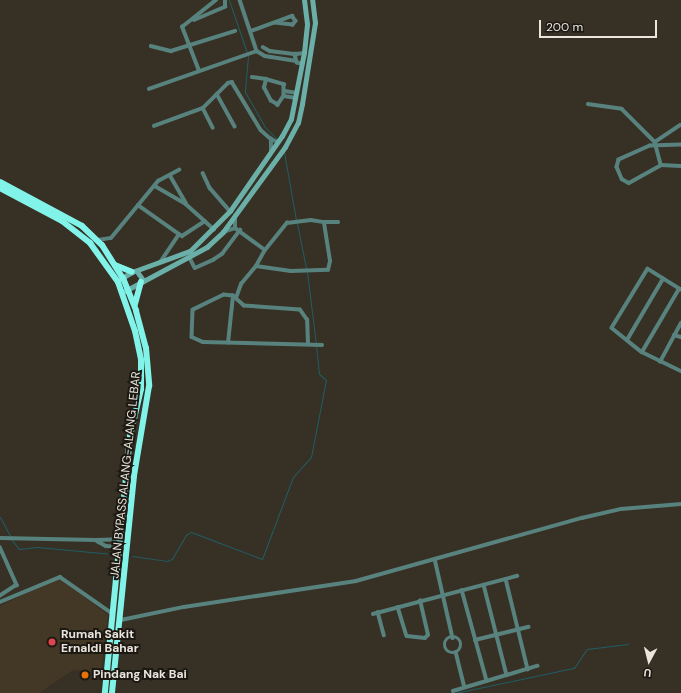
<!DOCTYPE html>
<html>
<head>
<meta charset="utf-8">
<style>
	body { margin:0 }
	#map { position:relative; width:681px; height:693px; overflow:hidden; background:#373024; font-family:"DM Sans",sans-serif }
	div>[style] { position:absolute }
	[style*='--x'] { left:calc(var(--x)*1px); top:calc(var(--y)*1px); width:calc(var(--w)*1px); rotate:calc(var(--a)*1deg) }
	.built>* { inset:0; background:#433826 }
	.stream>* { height:1px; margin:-0.5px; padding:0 0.5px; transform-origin:0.5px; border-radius:0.5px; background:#205e67 }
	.street>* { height:3.5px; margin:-1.75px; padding:0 1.75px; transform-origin:1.75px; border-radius:1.75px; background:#58827e }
	.street>.ring { margin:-1.75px; padding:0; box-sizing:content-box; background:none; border:3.5px solid #58827e; border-radius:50% }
	.secondary>* { height:4.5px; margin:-2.25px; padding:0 2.25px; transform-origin:2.25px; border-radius:2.25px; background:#6ab0a9 }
	.highway>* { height:6px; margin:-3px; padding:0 3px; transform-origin:3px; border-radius:3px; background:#81f3e9 }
	.dots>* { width:11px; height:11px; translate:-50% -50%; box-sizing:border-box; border:2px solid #1c1913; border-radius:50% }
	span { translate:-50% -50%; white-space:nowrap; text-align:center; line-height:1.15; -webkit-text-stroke:4px #1c1913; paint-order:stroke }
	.street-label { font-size:12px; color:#eae6de }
	.poi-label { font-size:12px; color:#eae6de; font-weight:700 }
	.left { translate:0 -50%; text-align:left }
	.north { position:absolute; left:629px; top:641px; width:40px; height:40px; -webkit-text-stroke:3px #1c1913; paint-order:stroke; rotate:187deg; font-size:11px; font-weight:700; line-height:16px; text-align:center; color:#eae6de }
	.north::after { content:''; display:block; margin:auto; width:14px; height:18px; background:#eae6de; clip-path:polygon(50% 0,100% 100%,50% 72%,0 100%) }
	.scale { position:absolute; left:539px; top:20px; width:118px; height:18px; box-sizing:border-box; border:2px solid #eae6de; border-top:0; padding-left:5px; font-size:12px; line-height:14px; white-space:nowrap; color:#eae6de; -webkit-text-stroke:3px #1c1913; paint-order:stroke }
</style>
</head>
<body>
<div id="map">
	<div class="built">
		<i style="clip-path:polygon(59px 578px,108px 615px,101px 671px,73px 670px,39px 693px,0 693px,0 606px)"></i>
	</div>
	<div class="stream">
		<i style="--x:229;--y:0;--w:56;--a:71.2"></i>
		<i style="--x:248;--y:56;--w:36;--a:95"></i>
		<i style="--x:245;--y:92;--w:40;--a:60.3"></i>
		<i style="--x:265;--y:127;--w:17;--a:45"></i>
		<i style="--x:284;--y:152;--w:69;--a:80"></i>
		<i style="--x:297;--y:223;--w:46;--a:78.7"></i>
		<i style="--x:307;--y:272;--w:73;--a:82.9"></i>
		<i style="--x:0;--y:517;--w:21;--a:62"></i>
		<i style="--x:11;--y:539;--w:13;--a:51"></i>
		<i style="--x:19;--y:549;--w:18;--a:-6"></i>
		<i style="--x:37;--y:547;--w:76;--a:5.3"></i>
		<i style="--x:132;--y:556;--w:35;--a:8"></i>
		<i style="--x:167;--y:561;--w:5;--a:-22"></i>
		<i style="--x:172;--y:559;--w:28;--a:-60"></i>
		<i style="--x:186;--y:535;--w:6;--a:-31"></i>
		<i style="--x:191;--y:532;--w:76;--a:20.8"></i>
		<i style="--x:262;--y:559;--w:88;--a:-69.3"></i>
		<i style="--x:293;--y:477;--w:27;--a:-48"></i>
		<i style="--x:311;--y:457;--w:78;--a:-79"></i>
		<i style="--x:326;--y:380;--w:9;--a:-139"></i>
		<i style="--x:319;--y:374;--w:27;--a:-96"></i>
		<i style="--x:455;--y:693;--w:122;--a:-11.9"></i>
		<i style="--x:574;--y:668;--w:23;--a:-56"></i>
		<i style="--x:587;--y:649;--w:41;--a:-7"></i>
	</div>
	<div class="street">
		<i style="--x:240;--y:0;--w:54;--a:71.6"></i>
		<i style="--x:257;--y:51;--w:9;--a:32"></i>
		<i style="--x:265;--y:56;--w:30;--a:9"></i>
		<i style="--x:194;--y:20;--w:34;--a:-23"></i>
		<i style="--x:225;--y:7;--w:7;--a:-90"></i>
		<i style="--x:251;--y:31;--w:44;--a:-20.1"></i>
		<i style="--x:292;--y:16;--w:6;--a:51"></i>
		<i style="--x:296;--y:21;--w:5;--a:127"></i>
		<i style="--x:293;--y:25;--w:18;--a:-174"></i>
		<i style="--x:151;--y:46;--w:21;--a:14"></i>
		<i style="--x:171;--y:51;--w:67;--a:-17.4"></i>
		<i style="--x:263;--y:47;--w:8;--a:30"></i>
		<i style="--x:270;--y:51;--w:26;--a:7"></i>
		<i style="--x:302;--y:64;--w:5;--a:-169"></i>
		<i style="--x:297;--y:63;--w:6;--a:-108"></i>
		<i style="--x:295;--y:57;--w:3;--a:-72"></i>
		<i style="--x:296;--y:54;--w:8;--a:-7"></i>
		<i style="--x:199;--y:71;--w:47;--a:-111.1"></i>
		<i style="--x:182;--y:27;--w:43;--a:-38.5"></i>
		<i style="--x:252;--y:77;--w:14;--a:8"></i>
		<i style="--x:266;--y:79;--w:19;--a:16"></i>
		<i style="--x:284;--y:84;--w:12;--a:90"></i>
		<i style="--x:284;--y:96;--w:11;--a:124"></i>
		<i style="--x:278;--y:105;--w:8;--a:-150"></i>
		<i style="--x:271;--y:101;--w:15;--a:-118"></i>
		<i style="--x:264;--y:88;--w:9;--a:-77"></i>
		<i style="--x:149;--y:89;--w:114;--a:-19.4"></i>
		<i style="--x:285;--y:91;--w:12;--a:9"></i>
		<i style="--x:217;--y:94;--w:37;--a:61"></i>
		<i style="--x:284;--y:96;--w:12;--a:9"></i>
		<i style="--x:588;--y:104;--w:34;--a:8"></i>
		<i style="--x:622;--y:109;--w:47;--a:45"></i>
		<i style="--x:655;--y:142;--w:24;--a:75"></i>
		<i style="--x:203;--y:108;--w:22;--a:63"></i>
		<i style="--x:154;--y:126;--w:52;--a:-20.2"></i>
		<i style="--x:203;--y:108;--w:35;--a:-45"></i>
		<i style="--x:228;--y:83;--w:4;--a:-14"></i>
		<i style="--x:232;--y:82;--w:56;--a:58.9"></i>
		<i style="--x:261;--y:130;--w:13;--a:42"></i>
		<i style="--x:655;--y:142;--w:30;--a:-34"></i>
		<i style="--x:681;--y:145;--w:31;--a:178"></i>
		<i style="--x:650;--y:146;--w:34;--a:156"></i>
		<i style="--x:619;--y:160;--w:7;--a:106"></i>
		<i style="--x:617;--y:167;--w:13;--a:67"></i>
		<i style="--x:622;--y:179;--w:8;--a:30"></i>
		<i style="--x:629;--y:183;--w:37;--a:-29"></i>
		<i style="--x:661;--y:165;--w:20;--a:3"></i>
		<i style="--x:271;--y:151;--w:12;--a:-90"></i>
		<i style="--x:271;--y:139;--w:8;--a:23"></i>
		<i style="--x:203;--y:173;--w:17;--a:65"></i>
		<i style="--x:210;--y:188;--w:30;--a:49"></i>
		<i style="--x:170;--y:175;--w:32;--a:60"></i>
		<i style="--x:155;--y:186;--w:36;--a:30"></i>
		<i style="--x:186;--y:204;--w:38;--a:42"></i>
		<i style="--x:138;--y:205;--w:54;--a:35.2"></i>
		<i style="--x:182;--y:236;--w:27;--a:-33"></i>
		<i style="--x:235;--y:228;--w:37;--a:36"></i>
		<i style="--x:223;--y:232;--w:13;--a:-18"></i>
		<i style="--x:235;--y:228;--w:12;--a:-90"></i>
		<i style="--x:98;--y:240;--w:13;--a:-9"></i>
		<i style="--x:111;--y:238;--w:74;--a:-50.5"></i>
		<i style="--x:158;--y:181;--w:24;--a:-28"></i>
		<i style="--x:190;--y:258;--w:11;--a:63"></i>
		<i style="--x:195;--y:268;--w:20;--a:-24"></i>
		<i style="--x:213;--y:260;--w:11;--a:-34"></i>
		<i style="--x:222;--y:254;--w:30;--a:-53"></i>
		<i style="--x:161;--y:261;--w:32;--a:-56"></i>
		<i style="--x:256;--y:266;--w:18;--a:-61"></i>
		<i style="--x:265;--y:250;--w:35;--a:-51"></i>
		<i style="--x:287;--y:223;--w:24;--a:-7"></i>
		<i style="--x:311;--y:220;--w:13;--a:9"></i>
		<i style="--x:681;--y:290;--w:39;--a:-148"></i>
		<i style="--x:648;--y:269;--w:69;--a:121.4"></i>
		<i style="--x:612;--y:328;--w:38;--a:39"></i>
		<i style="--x:642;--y:352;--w:43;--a:26"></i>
		<i style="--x:236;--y:298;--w:15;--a:-70"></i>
		<i style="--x:241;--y:284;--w:23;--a:-50"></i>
		<i style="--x:256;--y:266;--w:35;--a:8"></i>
		<i style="--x:291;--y:271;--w:37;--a:-2"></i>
		<i style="--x:328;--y:270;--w:9;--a:-77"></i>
		<i style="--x:330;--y:261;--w:39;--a:-99"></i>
		<i style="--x:324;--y:222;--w:14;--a:0"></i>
		<i style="--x:674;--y:335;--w:7;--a:16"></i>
		<i style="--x:627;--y:340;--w:71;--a:-59.5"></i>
		<i style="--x:228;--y:343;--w:47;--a:-83.9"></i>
		<i style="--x:308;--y:344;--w:24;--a:-92"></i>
		<i style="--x:307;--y:320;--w:12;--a:-125"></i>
		<i style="--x:300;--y:310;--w:56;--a:-175.9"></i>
		<i style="--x:244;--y:306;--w:15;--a:-138"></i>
		<i style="--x:233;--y:296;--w:9;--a:-174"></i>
		<i style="--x:224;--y:295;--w:34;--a:154"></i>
		<i style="--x:193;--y:310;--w:27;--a:92"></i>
		<i style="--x:192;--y:337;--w:12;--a:24"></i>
		<i style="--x:203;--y:342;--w:119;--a:1.4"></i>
		<i style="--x:642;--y:352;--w:73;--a:-59.6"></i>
		<i style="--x:660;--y:362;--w:44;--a:-61.7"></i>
		<i style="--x:0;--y:538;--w:96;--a:1.2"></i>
		<i style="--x:96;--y:540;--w:24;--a:-2"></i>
		<i style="--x:97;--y:541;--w:10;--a:29"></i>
		<i style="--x:106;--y:546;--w:13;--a:4"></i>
		<i style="--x:0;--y:547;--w:42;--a:65.9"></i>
		<i style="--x:17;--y:585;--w:20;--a:147"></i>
		<i style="--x:435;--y:559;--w:81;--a:77.2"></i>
		<i style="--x:506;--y:579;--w:93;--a:76.3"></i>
		<i style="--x:484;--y:585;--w:93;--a:75.7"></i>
		<i style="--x:462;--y:590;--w:94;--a:74.6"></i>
		<i style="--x:0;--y:602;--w:65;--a:-22.6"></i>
		<i style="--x:60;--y:577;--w:65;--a:34.9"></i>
		<i style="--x:398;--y:607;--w:30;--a:73"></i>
		<i style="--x:407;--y:636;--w:18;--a:6"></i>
		<i style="--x:425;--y:638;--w:4;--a:-45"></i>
		<i style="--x:428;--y:635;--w:35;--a:-103"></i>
		<i style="--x:378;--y:612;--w:24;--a:75"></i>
		<i style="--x:373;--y:614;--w:149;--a:-14.8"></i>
		<i style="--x:121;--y:620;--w:64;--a:-11.7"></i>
		<i style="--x:184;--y:607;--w:174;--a:-8.6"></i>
		<i style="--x:356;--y:581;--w:235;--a:-15.6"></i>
		<i style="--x:582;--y:518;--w:40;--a:-13"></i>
		<i style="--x:621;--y:509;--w:60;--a:-4.8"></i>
		<i class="ring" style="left:445px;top:637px;width:12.5px;height:12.5px"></i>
		<i style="--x:475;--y:640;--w:55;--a:-13.8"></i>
		<i style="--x:456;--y:652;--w:36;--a:76"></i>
		<i style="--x:453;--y:691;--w:88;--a:-16.6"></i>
	</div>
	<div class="secondary">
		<i style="--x:137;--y:271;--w:12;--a:55"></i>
		<i style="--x:120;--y:279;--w:14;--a:-30"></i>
		<i style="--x:132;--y:272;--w:62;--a:-19.9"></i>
		<i style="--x:190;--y:251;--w:57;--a:-45"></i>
		<i style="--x:230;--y:211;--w:91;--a:-55.3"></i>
		<i style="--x:282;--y:136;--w:19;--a:-62"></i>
		<i style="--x:291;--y:119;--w:67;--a:-78.9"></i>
		<i style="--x:304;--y:53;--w:29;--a:-84"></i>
		<i style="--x:307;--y:24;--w:24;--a:-97"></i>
		<i style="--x:125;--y:291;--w:93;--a:-28.2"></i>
		<i style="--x:207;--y:247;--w:22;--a:-43"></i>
		<i style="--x:223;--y:232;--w:105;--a:-53.9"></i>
		<i style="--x:285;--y:147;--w:27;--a:-62"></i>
		<i style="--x:298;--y:123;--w:19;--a:-78"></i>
		<i style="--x:302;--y:104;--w:82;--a:-80.9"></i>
		<i style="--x:315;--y:23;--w:23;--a:-97"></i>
	</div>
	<div class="highway">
		<i style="--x:0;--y:182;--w:93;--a:28.2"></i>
		<i style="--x:82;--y:226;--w:28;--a:44"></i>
		<i style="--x:102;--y:245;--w:39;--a:58"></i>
		<i style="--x:123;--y:278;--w:35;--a:68"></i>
		<i style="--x:136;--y:311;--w:38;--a:75"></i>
		<i style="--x:146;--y:348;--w:38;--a:85"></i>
		<i style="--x:149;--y:386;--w:91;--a:99.5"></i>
		<i style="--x:134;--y:476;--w:218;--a:95.8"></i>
		<i style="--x:0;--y:188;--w:70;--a:28"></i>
		<i style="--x:62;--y:221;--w:36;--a:38"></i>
		<i style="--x:90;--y:243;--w:48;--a:54.3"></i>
		<i style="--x:118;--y:282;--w:52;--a:70.9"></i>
		<i style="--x:135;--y:331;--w:30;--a:78"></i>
		<i style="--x:141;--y:360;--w:29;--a:90"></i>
		<i style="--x:141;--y:389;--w:48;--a:103.2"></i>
		<i style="--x:130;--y:436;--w:258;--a:95.6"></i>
		<i style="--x:115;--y:265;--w:18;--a:22"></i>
		<i style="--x:135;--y:304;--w:23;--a:-75"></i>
	</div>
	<div class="dots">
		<i style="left:52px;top:642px;background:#e0444e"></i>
		<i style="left:85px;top:675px;background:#e8710a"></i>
	</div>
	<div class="street-label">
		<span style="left:126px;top:475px;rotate:-84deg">JALAN BYPASS ALANG-ALANG LEBAR</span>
	</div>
	<div class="poi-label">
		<span class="left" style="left:61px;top:642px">Rumah Sakit<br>Ernaldi Bahar</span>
		<span class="left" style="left:93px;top:675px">Pindang Nak Bai</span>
	</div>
	<div class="north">U</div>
	<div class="scale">200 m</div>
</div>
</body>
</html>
